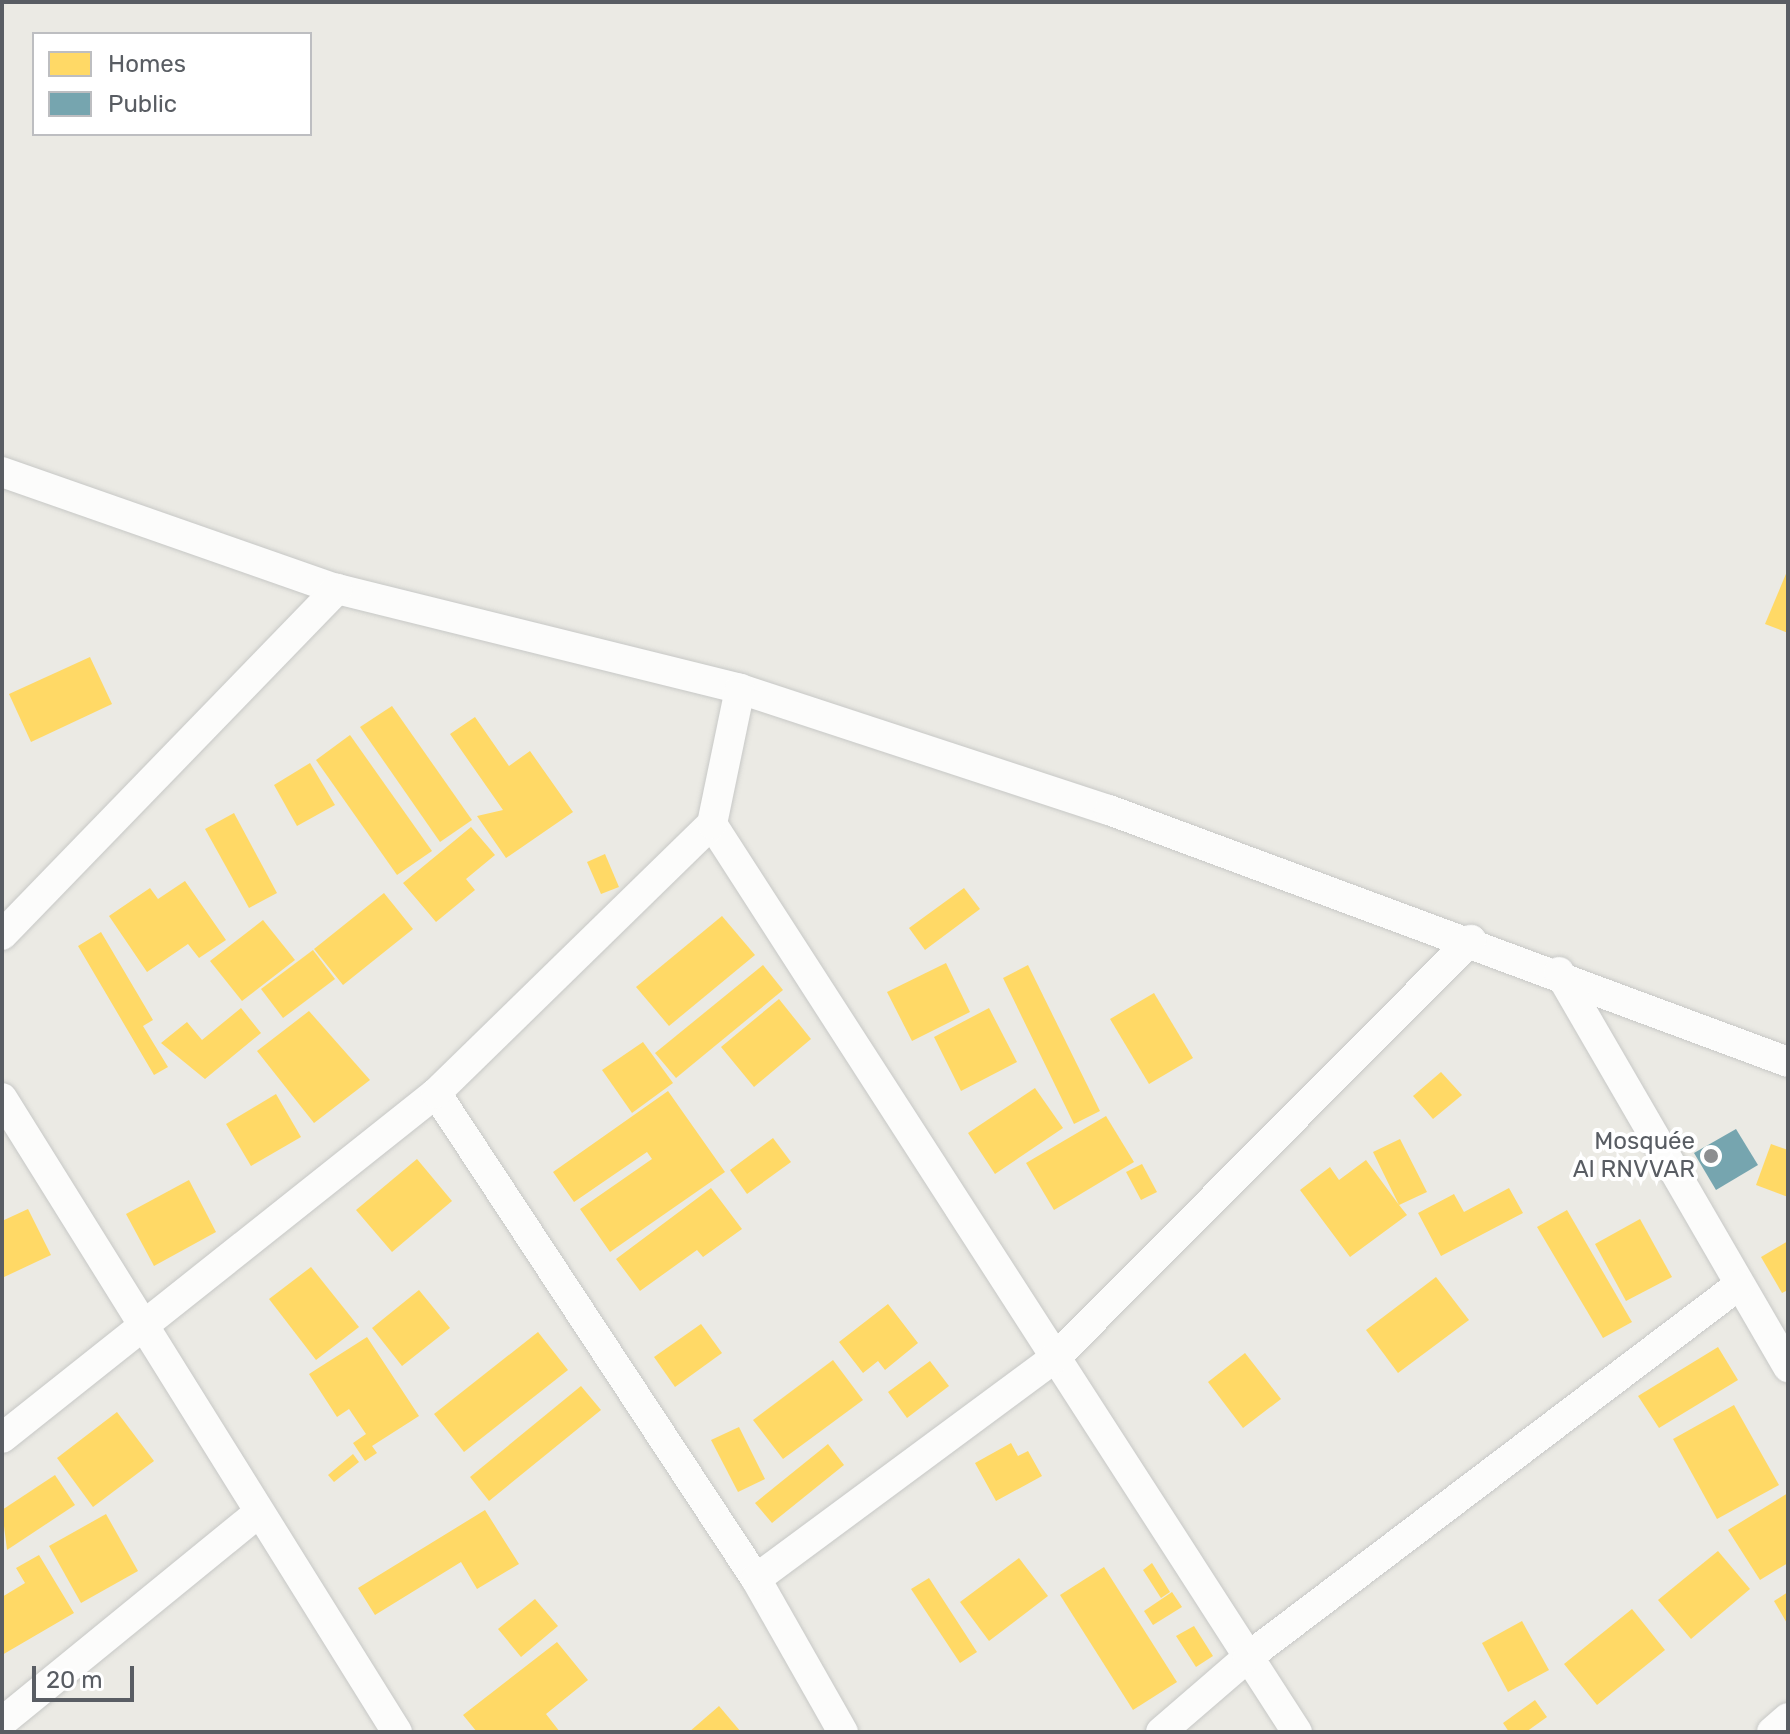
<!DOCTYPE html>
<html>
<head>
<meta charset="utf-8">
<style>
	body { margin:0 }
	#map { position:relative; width:1790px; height:1734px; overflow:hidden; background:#ebeae4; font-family:Rubik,sans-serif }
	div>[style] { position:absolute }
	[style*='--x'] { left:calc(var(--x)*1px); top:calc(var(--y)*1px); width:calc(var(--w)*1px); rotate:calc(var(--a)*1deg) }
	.homes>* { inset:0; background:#ffd966 }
	.public>* { inset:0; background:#76a5af }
	.roads { filter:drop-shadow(0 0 2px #c7c8c6) drop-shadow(0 0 2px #c7c8c6) }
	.street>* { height:30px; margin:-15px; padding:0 15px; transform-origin:15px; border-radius:15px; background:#fcfcfb }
	.dots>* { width:22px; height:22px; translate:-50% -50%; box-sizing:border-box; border:4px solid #fff; border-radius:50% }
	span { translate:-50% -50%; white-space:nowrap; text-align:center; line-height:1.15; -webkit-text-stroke:8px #fff; paint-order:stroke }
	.poi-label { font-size:24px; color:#595d63 }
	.right { translate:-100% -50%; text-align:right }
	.frame { position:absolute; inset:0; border:4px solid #595d63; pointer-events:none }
	.legend { position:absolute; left:32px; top:32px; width:280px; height:104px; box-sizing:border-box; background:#fff; border:2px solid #bdbec1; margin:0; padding:10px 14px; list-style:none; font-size:24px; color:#595d63 }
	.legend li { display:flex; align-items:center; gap:16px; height:40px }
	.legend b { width:40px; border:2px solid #bdbec1 }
	.scale { position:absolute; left:32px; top:1666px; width:102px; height:36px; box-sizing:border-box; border:4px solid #595d63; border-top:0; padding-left:10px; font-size:24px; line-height:28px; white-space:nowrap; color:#595d63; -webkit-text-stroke:6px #fff; paint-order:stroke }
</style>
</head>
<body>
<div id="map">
	<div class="homes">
		<i style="clip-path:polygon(1788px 569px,1788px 633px,1765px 624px)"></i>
		<i style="clip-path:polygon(90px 657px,112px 704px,31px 742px,9px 694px)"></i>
		<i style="clip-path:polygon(392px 706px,472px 820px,440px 842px,360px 727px)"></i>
		<i style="clip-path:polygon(475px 717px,509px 766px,530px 751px,573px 812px,506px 858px,477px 816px,503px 810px,450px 734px)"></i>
		<i style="clip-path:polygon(350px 735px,432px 851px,397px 875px,316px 760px)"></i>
		<i style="clip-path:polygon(310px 763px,335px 805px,297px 826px,274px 785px)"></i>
		<i style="clip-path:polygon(234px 813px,277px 893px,249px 908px,205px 829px)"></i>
		<i style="clip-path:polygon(471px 827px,495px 855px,466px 879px,475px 890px,436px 922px,403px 883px)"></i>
		<i style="clip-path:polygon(605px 854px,619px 887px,601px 894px,587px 862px)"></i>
		<i style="clip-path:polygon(185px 881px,226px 940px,199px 958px,188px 944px,147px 972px,109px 916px,150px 888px,158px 899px)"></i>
		<i style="clip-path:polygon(964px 888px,980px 909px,925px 950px,909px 928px)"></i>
		<i style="clip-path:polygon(384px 893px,413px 929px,343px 985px,314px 949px)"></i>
		<i style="clip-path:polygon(722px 916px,755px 955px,669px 1026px,636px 987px)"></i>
		<i style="clip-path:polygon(263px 920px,295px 960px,242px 1001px,210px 961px)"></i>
		<i style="clip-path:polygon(101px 932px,153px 1020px,143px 1026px,168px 1067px,154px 1075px,78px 946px)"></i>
		<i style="clip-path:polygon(313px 950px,335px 979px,283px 1018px,261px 989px)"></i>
		<i style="clip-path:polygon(946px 963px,970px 1012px,912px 1041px,887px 992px)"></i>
		<i style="clip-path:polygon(763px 965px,783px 990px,676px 1078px,655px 1053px)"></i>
		<i style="clip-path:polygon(1028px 965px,1100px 1111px,1074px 1124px,1003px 978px)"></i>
		<i style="clip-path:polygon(1154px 993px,1193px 1058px,1149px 1084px,1110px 1019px)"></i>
		<i style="clip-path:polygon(779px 999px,811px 1039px,754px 1087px,721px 1047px)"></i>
		<i style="clip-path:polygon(241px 1008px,261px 1033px,205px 1079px,161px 1043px,187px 1022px,202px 1040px)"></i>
		<i style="clip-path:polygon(989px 1008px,1017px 1062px,961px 1091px,934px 1037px)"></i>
		<i style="clip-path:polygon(309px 1011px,370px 1080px,314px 1123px,257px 1051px)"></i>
		<i style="clip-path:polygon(643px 1042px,673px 1083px,632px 1113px,602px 1070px)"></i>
		<i style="clip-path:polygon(1441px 1072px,1462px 1095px,1433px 1119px,1413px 1096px)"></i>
		<i style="clip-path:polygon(1035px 1088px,1063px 1128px,995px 1174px,968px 1133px)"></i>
		<i style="clip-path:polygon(668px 1091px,725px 1172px,610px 1252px,580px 1209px,652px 1159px,647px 1152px,574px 1202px,553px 1172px)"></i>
		<i style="clip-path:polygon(276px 1094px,301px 1137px,251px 1166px,226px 1124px)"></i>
		<i style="clip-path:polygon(1106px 1116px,1134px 1162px,1054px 1210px,1026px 1163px)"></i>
		<i style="clip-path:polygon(773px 1138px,791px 1162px,747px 1194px,730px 1170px)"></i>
		<i style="clip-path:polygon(1400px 1139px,1427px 1192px,1399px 1205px,1407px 1215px,1350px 1257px,1300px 1190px,1330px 1167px,1339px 1180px,1366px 1160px,1399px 1205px,1373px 1152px)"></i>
		<i style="clip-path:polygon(1771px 1144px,1788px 1150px,1788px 1197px,1756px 1185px)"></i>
		<i style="clip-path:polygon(417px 1159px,452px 1201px,392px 1252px,356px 1210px)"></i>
		<i style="clip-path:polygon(1142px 1164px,1157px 1192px,1141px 1200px,1126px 1172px)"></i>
		<i style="clip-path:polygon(189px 1180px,216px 1232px,154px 1266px,126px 1214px)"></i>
		<i style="clip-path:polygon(711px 1188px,742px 1229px,703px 1257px,697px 1250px,640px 1291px,616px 1259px)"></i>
		<i style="clip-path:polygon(1509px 1188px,1523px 1213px,1441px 1256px,1418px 1213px,1454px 1194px,1464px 1212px)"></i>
		<i style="clip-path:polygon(28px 1209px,51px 1255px,2px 1278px,2px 1221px)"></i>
		<i style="clip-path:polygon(1567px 1210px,1632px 1322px,1603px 1338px,1537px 1227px)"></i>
		<i style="clip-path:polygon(1640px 1219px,1672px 1277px,1626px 1301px,1595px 1244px)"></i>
		<i style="clip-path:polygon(1788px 1241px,1788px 1290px,1782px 1293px,1761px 1257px)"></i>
		<i style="clip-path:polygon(311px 1267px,359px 1327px,316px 1360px,269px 1299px)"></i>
		<i style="clip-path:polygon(1436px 1277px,1469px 1320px,1398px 1373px,1366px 1330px)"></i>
		<i style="clip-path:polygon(419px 1290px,450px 1328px,402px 1366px,372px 1328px)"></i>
		<i style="clip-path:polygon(888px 1304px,918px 1343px,885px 1370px,878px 1361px,863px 1373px,839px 1342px)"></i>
		<i style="clip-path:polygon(701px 1324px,722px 1353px,675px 1387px,654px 1357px)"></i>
		<i style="clip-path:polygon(538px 1332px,568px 1370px,464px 1452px,434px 1414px)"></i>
		<i style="clip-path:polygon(367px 1337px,419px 1416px,372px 1446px,377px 1453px,365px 1461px,353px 1443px,366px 1434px,349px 1409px,337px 1417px,309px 1374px)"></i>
		<i style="clip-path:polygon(1718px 1347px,1738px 1380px,1659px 1428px,1638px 1396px)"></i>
		<i style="clip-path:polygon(1245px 1353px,1281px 1399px,1243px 1428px,1208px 1382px)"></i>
		<i style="clip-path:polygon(833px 1360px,863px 1400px,783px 1459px,753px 1420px)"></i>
		<i style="clip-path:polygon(930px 1361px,949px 1386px,907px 1418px,888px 1392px)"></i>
		<i style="clip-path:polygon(581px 1386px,601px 1410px,489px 1501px,470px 1477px)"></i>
		<i style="clip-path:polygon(1734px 1405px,1779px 1485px,1717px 1519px,1673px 1439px)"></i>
		<i style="clip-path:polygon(117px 1412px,154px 1461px,93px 1507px,57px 1458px)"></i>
		<i style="clip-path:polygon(739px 1427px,765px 1479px,738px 1492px,711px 1440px)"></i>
		<i style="clip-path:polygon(1011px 1443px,1018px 1456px,1028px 1451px,1042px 1476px,996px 1501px,975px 1463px)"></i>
		<i style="clip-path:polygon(828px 1444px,844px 1465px,772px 1523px,755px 1503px)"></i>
		<i style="clip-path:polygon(353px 1454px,359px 1462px,334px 1482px,328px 1475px)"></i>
		<i style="clip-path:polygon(55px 1475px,75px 1505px,7px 1550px,2px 1510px)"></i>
		<i style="clip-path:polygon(1788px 1493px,1788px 1563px,1760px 1580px,1728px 1530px)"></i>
		<i style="clip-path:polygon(485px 1510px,519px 1564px,477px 1589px,461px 1562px,375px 1615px,358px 1588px)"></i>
		<i style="clip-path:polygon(106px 1514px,138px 1571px,81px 1603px,49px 1546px)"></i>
		<i style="clip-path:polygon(1718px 1551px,1750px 1589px,1691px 1639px,1658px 1600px)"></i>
		<i style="clip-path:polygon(39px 1555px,74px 1613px,2px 1655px,2px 1597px,25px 1583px,16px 1568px)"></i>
		<i style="clip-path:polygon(1019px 1558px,1048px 1596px,989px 1641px,960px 1602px)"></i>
		<i style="clip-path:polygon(1152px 1563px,1170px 1592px,1161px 1598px,1143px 1570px)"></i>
		<i style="clip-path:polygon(1104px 1567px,1177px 1682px,1133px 1710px,1060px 1595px)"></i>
		<i style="clip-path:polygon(929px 1578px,977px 1652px,960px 1663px,911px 1589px)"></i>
		<i style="clip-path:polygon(1172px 1592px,1182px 1607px,1153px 1625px,1144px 1611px)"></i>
		<i style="clip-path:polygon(1788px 1592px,1788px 1625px,1774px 1601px)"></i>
		<i style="clip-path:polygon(535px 1599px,558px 1626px,521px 1657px,498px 1629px)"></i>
		<i style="clip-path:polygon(1632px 1609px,1665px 1650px,1597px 1705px,1564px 1664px)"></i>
		<i style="clip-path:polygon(1522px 1621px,1549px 1670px,1508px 1692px,1482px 1643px)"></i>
		<i style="clip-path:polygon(1194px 1626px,1213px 1656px,1196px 1667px,1176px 1636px)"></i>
		<i style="clip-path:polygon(557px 1642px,588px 1680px,546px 1714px,560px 1732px,477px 1732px,463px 1715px)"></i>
		<i style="clip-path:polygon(1535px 1700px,1547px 1717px,1526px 1732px,1509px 1732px,1503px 1723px)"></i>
		<i style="clip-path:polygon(719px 1706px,741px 1732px,689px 1732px)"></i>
	</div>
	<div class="public">
		<i style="clip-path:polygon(1736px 1129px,1758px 1165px,1716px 1190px,1694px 1153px)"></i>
	</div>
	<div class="roads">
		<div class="street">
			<i style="--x:2;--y:472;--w:355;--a:19.3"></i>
			<i style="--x:337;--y:589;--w:415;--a:13.9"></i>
			<i style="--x:740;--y:689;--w:388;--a:18.2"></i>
			<i style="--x:1109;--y:810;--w:724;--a:20.36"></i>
			<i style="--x:712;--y:824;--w:1080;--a:57.21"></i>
			<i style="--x:2;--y:935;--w:482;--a:-45.9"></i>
			<i style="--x:1559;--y:972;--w:457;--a:59.9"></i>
			<i style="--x:436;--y:1093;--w:582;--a:56.64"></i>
			<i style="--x:756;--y:1579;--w:176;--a:60.4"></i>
			<i style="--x:2;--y:1098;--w:747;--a:58.08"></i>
			<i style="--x:2;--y:1438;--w:554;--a:-38.48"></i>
			<i style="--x:436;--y:1093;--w:385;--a:-44.3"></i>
			<i style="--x:712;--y:824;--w:138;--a:-78.3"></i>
			<i style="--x:756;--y:1579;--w:372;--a:-36.5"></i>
			<i style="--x:1055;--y:1358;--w:590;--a:-45.14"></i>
			<i style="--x:2;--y:1722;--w:330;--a:-39.2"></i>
			<i style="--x:1161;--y:1732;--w:115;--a:-40.8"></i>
			<i style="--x:1248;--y:1657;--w:616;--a:-37.15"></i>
			<i style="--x:1772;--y:1732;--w:21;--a:-41"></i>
		</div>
	</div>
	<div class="dots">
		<i style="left:1711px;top:1156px;background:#8c8e90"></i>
	</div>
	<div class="poi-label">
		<span class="right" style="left:1695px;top:1156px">Mosquée<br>Al RNVVAR</span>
	</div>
	<div class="frame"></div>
	<ul class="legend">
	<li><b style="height:22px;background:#ffd966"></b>Homes</li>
	<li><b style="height:22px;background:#76a5af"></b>Public</li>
	</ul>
	<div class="scale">20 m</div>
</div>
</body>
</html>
